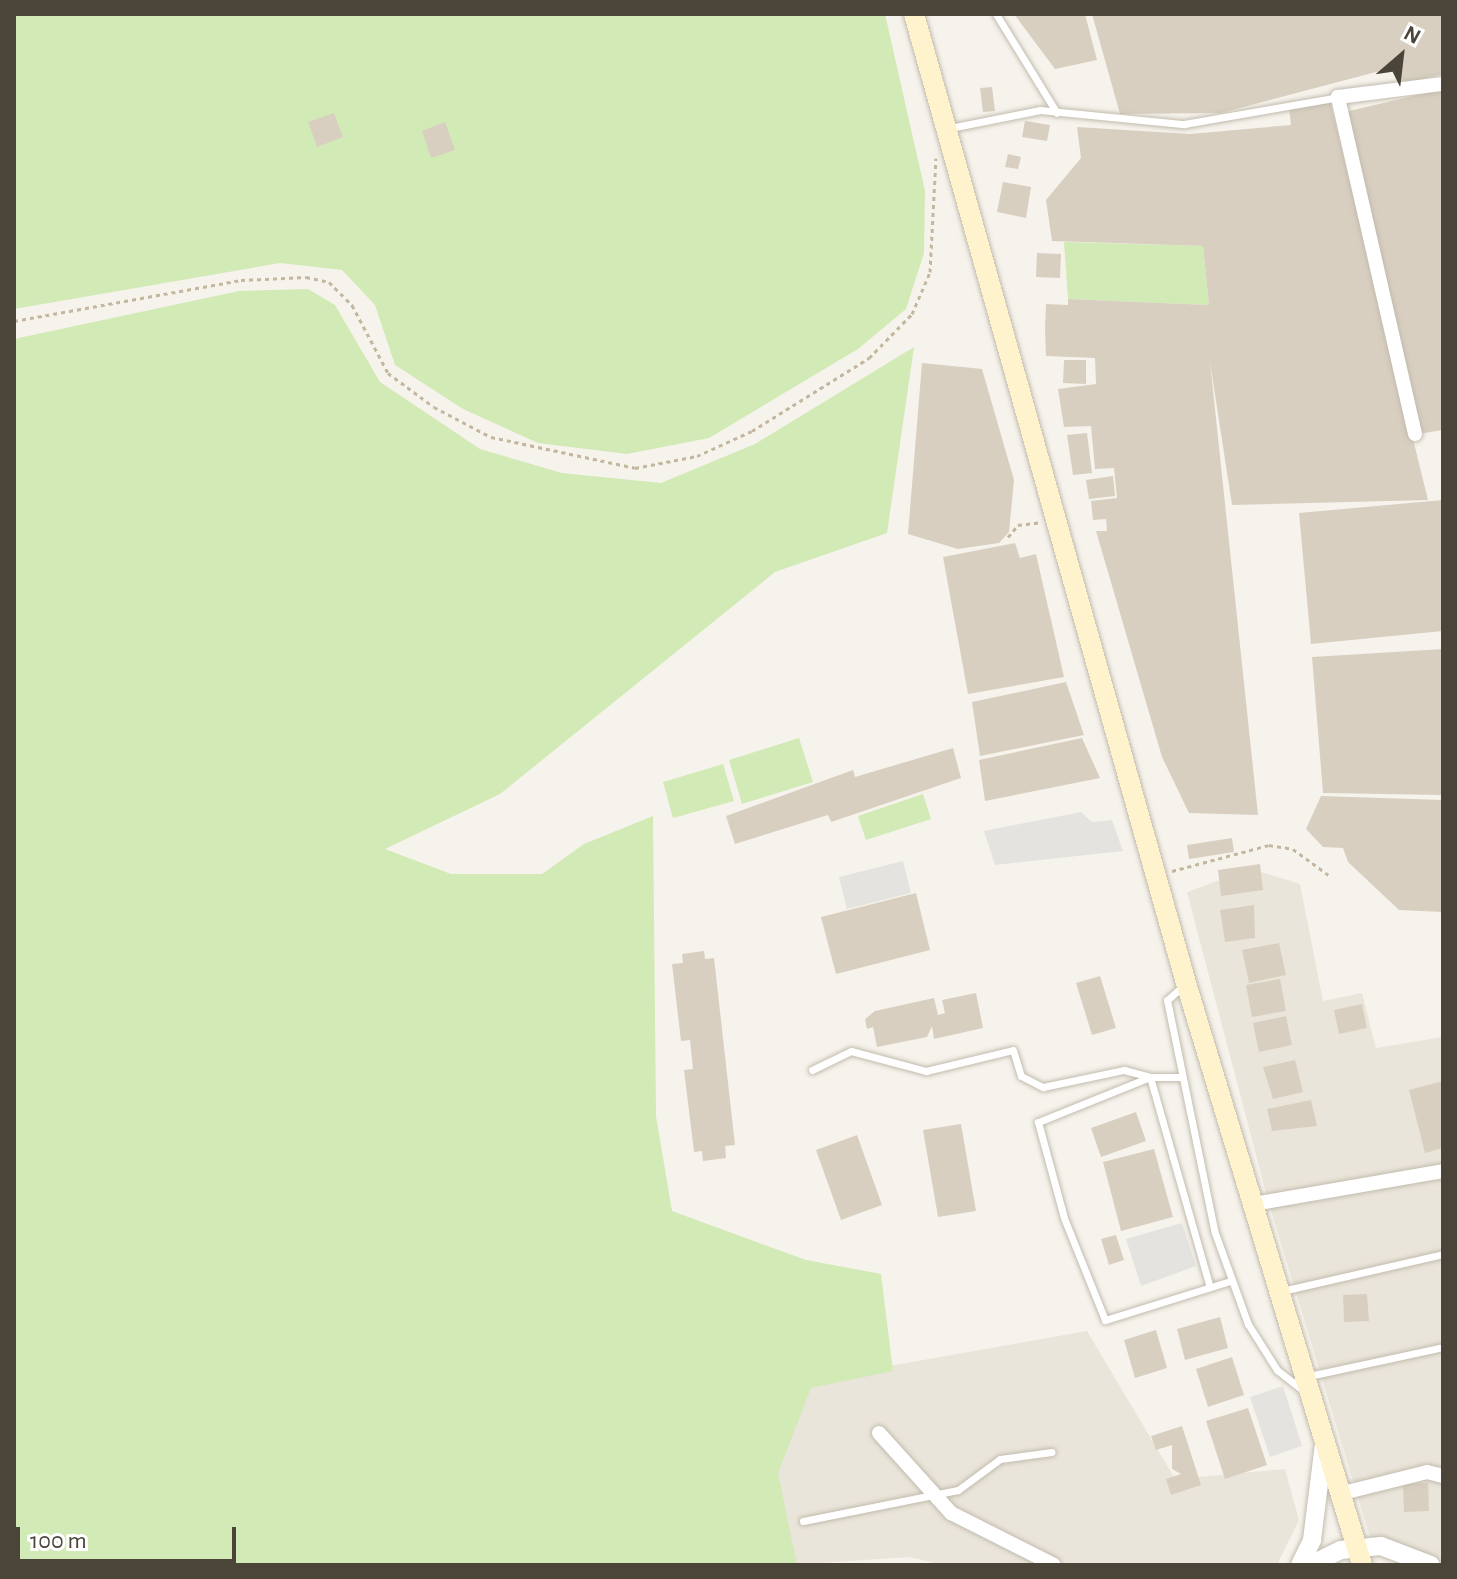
<!DOCTYPE html>
<html>
<head>
<meta charset="utf-8">
<style>
	body { margin:0 }
	#map { position:relative; width:1457px; height:1579px; overflow:hidden; background:#f6f3ec; font-family:"Alegreya Sans",sans-serif }
	div>[style] { position:absolute }
	[style*='--x'] { left:calc(var(--x)*1px); top:calc(var(--y)*1px); width:calc(var(--w)*1px); rotate:calc(var(--a)*1deg) }
	.residential>* { inset:0; background:#eae5da }
	.green>* { inset:0; background:#d2eab5 }
	.parking>* { inset:0; background:#e5e3e0 }
	.building>* { inset:0; background:#d8cfc1 }
	.path>* { height:3px; margin-top:-1.5px; transform-origin:0; background:repeating-linear-gradient(90deg,#c4b79f 0 4px,transparent 0 8px) }
	.roads { filter:drop-shadow(0 0 2px #c2bbae) drop-shadow(0 0 2px #c2bbae) }
	.service>* { height:7px; margin:-3.5px; padding:0 3.5px; transform-origin:3.5px; border-radius:3.5px; background:#fff }
	.minor>* { height:14px; margin:-7px; padding:0 7px; transform-origin:7px; border-radius:7px; background:#fff }
	.tertiary>* { height:18px; margin:-9px; padding:0 9px; transform-origin:9px; border-radius:9px; background:#fff }
	.secondary>* { height:20px; margin:-10px; padding:0 10px; transform-origin:10px; border-radius:10px; background:#fff3cd }
	span { translate:-50% -50%; white-space:nowrap; text-align:center; line-height:1.15; -webkit-text-stroke:6px #fff; paint-order:stroke }
	.frame { position:absolute; inset:0; border:16px solid #4b4439; pointer-events:none }
	.north { position:absolute; left:1361px; top:16px; width:80px; height:80px; -webkit-text-stroke:6px #fff; paint-order:stroke; rotate:28deg; font-size:22px; font-weight:700; line-height:32px; text-align:center; color:#4b4439 }
	.north::after { content:''; display:block; margin:auto; width:28px; height:36px; background:#4b4439; clip-path:polygon(50% 0,100% 100%,50% 72%,0 100%) }
	.scale { position:absolute; left:16px; top:1527px; width:220px; height:36px; box-sizing:border-box; border:4px solid #4b4439; border-top:0; padding-left:10px; font-size:24px; line-height:28px; white-space:nowrap; color:#4b4439; -webkit-text-stroke:6px #fff; paint-order:stroke }
</style>
</head>
<body>
<div id="map">
	<div class="residential">
		<i style="clip-path:polygon(1251px 869px,1300px 884px,1323px 1001px,1362px 993px,1376px 1048px,1443px 1037px,1443px 1565px,1370px 1537px,1267px 1197px,1187px 892px)"></i>
		<i style="clip-path:polygon(1087px 1331px,1175px 1479px,1285px 1469px,1299px 1520px,1277px 1565px,943px 1565px,910px 1557px,789px 1565px,770px 1473px,805px 1381px)"></i>
	</div>
	<div class="green">
		<i style="clip-path:polygon(14px 14px,885px 14px,925px 191px,924px 253px,906px 309px,858px 349px,709px 438px,627px 454px,538px 443px,463px 409px,395px 365px,375px 305px,342px 270px,280px 263px,14px 309px)"></i>
		<i style="clip-path:polygon(1064px 242px,1203px 246px,1209px 305px,1068px 299px)"></i>
		<i style="clip-path:polygon(308px 289px,335px 305px,380px 382px,480px 449px,562px 473px,661px 483px,755px 444px,914px 347px,887px 533px,775px 572px,500px 794px,385px 849px,451px 874px,542px 874px,584px 844px,653px 816px,656px 1116px,672px 1211px,806px 1260px,881px 1274px,893px 1371px,811px 1388px,778px 1473px,797px 1565px,14px 1565px,14px 339px,239px 291px)"></i>
		<i style="clip-path:polygon(799px 738px,813px 782px,742px 804px,729px 760px)"></i>
		<i style="clip-path:polygon(723px 764px,734px 801px,673px 818px,663px 782px)"></i>
		<i style="clip-path:polygon(923px 794px,931px 819px,866px 840px,858px 816px)"></i>
	</div>
	<div class="parking">
		<i style="clip-path:polygon(1081px 812px,1092px 822px,1112px 820px,1123px 851px,995px 865px,984px 831px)"></i>
		<i style="clip-path:polygon(903px 861px,911px 893px,847px 909px,839px 877px)"></i>
		<i style="clip-path:polygon(1182px 1223px,1196px 1266px,1141px 1286px,1126px 1239px)"></i>
		<i style="clip-path:polygon(1283px 1386px,1302px 1446px,1270px 1457px,1250px 1397px)"></i>
	</div>
	<div class="building">
		<i style="clip-path:polygon(1014px 14px,1085px 14px,1097px 60px,1055px 69px)"></i>
		<i style="clip-path:polygon(1092px 14px,1443px 14px,1443px 74px,1402px 84px,1400px 70px,1376px 72px,1221px 113px,1120px 114px)"></i>
		<i style="clip-path:polygon(992px 87px,995px 111px,983px 112px,980px 88px)"></i>
		<i style="clip-path:polygon(1443px 89px,1443px 430px,1418px 434px,1345px 112px)"></i>
		<i style="clip-path:polygon(1330px 101px,1428px 500px,1232px 505px,1210px 362px,1258px 815px,1189px 813px,1162px 757px,1096px 531px,1107px 531px,1106px 519px,1093px 520px,1091px 501px,1117px 498px,1114px 468px,1095px 469px,1091px 426px,1064px 427px,1058px 389px,1096px 384px,1095px 358px,1046px 356px,1045px 329px,1046px 304px,1068px 305px,1068px 299px,1209px 305px,1203px 246px,1052px 241px,1046px 200px,1081px 158px,1077px 127px,1190px 134px,1291px 125px,1289px 109px)"></i>
		<i style="clip-path:polygon(334px 113px,343px 137px,317px 147px,308px 122px)"></i>
		<i style="clip-path:polygon(1025px 121px,1050px 125px,1047px 141px,1022px 137px)"></i>
		<i style="clip-path:polygon(445px 122px,455px 150px,431px 158px,422px 131px)"></i>
		<i style="clip-path:polygon(1008px 154px,1021px 157px,1018px 169px,1005px 167px)"></i>
		<i style="clip-path:polygon(1003px 182px,1031px 187px,1026px 218px,997px 212px)"></i>
		<i style="clip-path:polygon(1037px 253px,1061px 254px,1060px 278px,1036px 277px)"></i>
		<i style="clip-path:polygon(1064px 360px,1086px 360px,1086px 384px,1063px 383px)"></i>
		<i style="clip-path:polygon(922px 363px,982px 369px,1014px 480px,1009px 532px,999px 543px,958px 549px,908px 534px)"></i>
		<i style="clip-path:polygon(1087px 433px,1092px 473px,1073px 475px,1067px 435px)"></i>
		<i style="clip-path:polygon(1113px 476px,1115px 496px,1089px 499px,1086px 480px)"></i>
		<i style="clip-path:polygon(1443px 500px,1443px 631px,1311px 644px,1299px 513px)"></i>
		<i style="clip-path:polygon(1015px 543px,1020px 558px,1036px 554px,1064px 677px,968px 694px,943px 557px)"></i>
		<i style="clip-path:polygon(1443px 649px,1443px 795px,1323px 793px,1312px 657px)"></i>
		<i style="clip-path:polygon(1066px 682px,1084px 735px,980px 756px,972px 702px)"></i>
		<i style="clip-path:polygon(1082px 738px,1100px 778px,985px 801px,979px 760px)"></i>
		<i style="clip-path:polygon(953px 748px,961px 778px,831px 822px,828px 815px,735px 844px,726px 816px,853px 770px,855px 777px)"></i>
		<i style="clip-path:polygon(1321px 796px,1443px 800px,1443px 912px,1399px 910px,1348px 862px,1343px 848px,1323px 847px,1306px 829px)"></i>
		<i style="clip-path:polygon(1232px 838px,1234px 852px,1189px 859px,1187px 845px)"></i>
		<i style="clip-path:polygon(1260px 864px,1263px 890px,1221px 896px,1218px 870px)"></i>
		<i style="clip-path:polygon(916px 893px,930px 950px,836px 974px,821px 917px)"></i>
		<i style="clip-path:polygon(1254px 905px,1255px 938px,1225px 942px,1220px 910px)"></i>
		<i style="clip-path:polygon(1279px 943px,1286px 975px,1249px 983px,1242px 950px)"></i>
		<i style="clip-path:polygon(704px 951px,705px 959px,714px 958px,735px 1145px,725px 1146px,726px 1158px,703px 1161px,702px 1151px,694px 1152px,684px 1070px,693px 1069px,690px 1040px,681px 1041px,672px 964px,683px 963px,682px 954px)"></i>
		<i style="clip-path:polygon(1100px 976px,1116px 1028px,1092px 1035px,1076px 983px)"></i>
		<i style="clip-path:polygon(1280px 979px,1286px 1011px,1252px 1017px,1246px 985px)"></i>
		<i style="clip-path:polygon(976px 993px,983px 1028px,934px 1039px,932px 1026px,927px 1037px,877px 1047px,873px 1027px,867px 1029px,865px 1019px,875px 1011px,934px 998px,938px 1015px,945px 1013px,942px 1000px)"></i>
		<i style="clip-path:polygon(1362px 1004px,1367px 1028px,1339px 1034px,1334px 1010px)"></i>
		<i style="clip-path:polygon(1286px 1016px,1292px 1045px,1259px 1052px,1253px 1023px)"></i>
		<i style="clip-path:polygon(1295px 1060px,1303px 1092px,1273px 1099px,1263px 1067px)"></i>
		<i style="clip-path:polygon(1443px 1081px,1443px 1148px,1425px 1153px,1409px 1090px)"></i>
		<i style="clip-path:polygon(1311px 1100px,1317px 1126px,1272px 1131px,1267px 1109px)"></i>
		<i style="clip-path:polygon(1136px 1112px,1146px 1141px,1101px 1157px,1091px 1128px)"></i>
		<i style="clip-path:polygon(961px 1124px,976px 1211px,938px 1217px,923px 1130px)"></i>
		<i style="clip-path:polygon(857px 1135px,882px 1205px,841px 1220px,816px 1150px)"></i>
		<i style="clip-path:polygon(1154px 1149px,1173px 1217px,1121px 1231px,1103px 1162px)"></i>
		<i style="clip-path:polygon(1116px 1235px,1124px 1260px,1109px 1265px,1101px 1239px)"></i>
		<i style="clip-path:polygon(1367px 1294px,1369px 1321px,1344px 1322px,1343px 1295px)"></i>
		<i style="clip-path:polygon(1220px 1317px,1228px 1348px,1185px 1360px,1177px 1329px)"></i>
		<i style="clip-path:polygon(1156px 1330px,1167px 1368px,1135px 1378px,1124px 1340px)"></i>
		<i style="clip-path:polygon(1232px 1357px,1244px 1395px,1208px 1407px,1196px 1369px)"></i>
		<i style="clip-path:polygon(1248px 1408px,1267px 1465px,1225px 1479px,1206px 1421px)"></i>
		<i style="clip-path:polygon(1182px 1426px,1201px 1485px,1171px 1495px,1166px 1479px,1181px 1474px,1172px 1469px,1172px 1445px,1156px 1450px,1151px 1436px)"></i>
		<i style="clip-path:polygon(1428px 1483px,1429px 1511px,1404px 1512px,1403px 1484px)"></i>
	</div>
	<div class="path">
		<i style="--x:14;--y:321;--w:231;--a:-10.2"></i>
		<i style="--x:241;--y:280;--w:65;--a:-2.6"></i>
		<i style="--x:306;--y:277;--w:24;--a:12"></i>
		<i style="--x:329;--y:282;--w:33;--a:45"></i>
		<i style="--x:352;--y:305;--w:77;--a:62.1"></i>
		<i style="--x:388;--y:373;--w:57;--a:36.5"></i>
		<i style="--x:434;--y:407;--w:64;--a:27.8"></i>
		<i style="--x:491;--y:437;--w:147;--a:12.1"></i>
		<i style="--x:635;--y:468;--w:63;--a:-11"></i>
		<i style="--x:697;--y:456;--w:60;--a:-24.4"></i>
		<i style="--x:752;--y:431;--w:138;--a:-32"></i>
		<i style="--x:869;--y:358;--w:62;--a:-45.7"></i>
		<i style="--x:912;--y:314;--w:46;--a:-66.8"></i>
		<i style="--x:930;--y:272;--w:114;--a:-87"></i>
		<i style="--x:1008;--y:537;--w:16;--a:-50"></i>
		<i style="--x:1018;--y:525;--w:23;--a:-7"></i>
		<i style="--x:1172;--y:871;--w:100;--a:-15"></i>
		<i style="--x:1269;--y:845;--w:24;--a:9"></i>
		<i style="--x:1293;--y:849;--w:46;--a:36.1"></i>
	</div>
	<div class="roads">
		<div class="service">
			<i style="--x:996;--y:14;--w:116;--a:58.4"></i>
			<i style="--x:950;--y:128;--w:92;--a:-11.3"></i>
			<i style="--x:1040;--y:110;--w:145;--a:5.6"></i>
			<i style="--x:1184;--y:124;--w:156;--a:-9.9"></i>
			<i style="--x:1185;--y:984;--w:24;--a:138"></i>
			<i style="--x:1167;--y:1000;--w:238;--a:78.4"></i>
			<i style="--x:1215;--y:1233;--w:97;--a:70.1"></i>
			<i style="--x:1248;--y:1324;--w:54;--a:57.8"></i>
			<i style="--x:1277;--y:1370;--w:34;--a:38"></i>
			<i style="--x:812;--y:1070;--w:43;--a:-26"></i>
			<i style="--x:851;--y:1051;--w:78;--a:14.9"></i>
			<i style="--x:926;--y:1071;--w:89;--a:-13.6"></i>
			<i style="--x:1013;--y:1050;--w:27;--a:73"></i>
			<i style="--x:1021;--y:1076;--w:25;--a:27"></i>
			<i style="--x:1043;--y:1087;--w:83;--a:-11.9"></i>
			<i style="--x:1124;--y:1070;--w:27;--a:15"></i>
			<i style="--x:1150;--y:1077;--w:218;--a:74.1"></i>
			<i style="--x:1179;--y:1077;--w:29;--a:180"></i>
			<i style="--x:1150;--y:1077;--w:121;--a:158.1"></i>
			<i style="--x:1038;--y:1122;--w:99;--a:74.8"></i>
			<i style="--x:1064;--y:1218;--w:110;--a:68.1"></i>
			<i style="--x:1105;--y:1320;--w:131;--a:-17.3"></i>
			<i style="--x:1282;--y:1291;--w:165;--a:-12.9"></i>
			<i style="--x:1309;--y:1376;--w:137;--a:-12.2"></i>
			<i style="--x:803;--y:1521;--w:158;--a:-11.3"></i>
			<i style="--x:958;--y:1490;--w:52;--a:-36.4"></i>
			<i style="--x:1000;--y:1459;--w:52;--a:-7.7"></i>
		</div>
		<div class="minor">
			<i style="--x:1415;--y:434;--w:346;--a:-102.9"></i>
			<i style="--x:1338;--y:97;--w:106;--a:-7.1"></i>
			<i style="--x:1254;--y:1204;--w:192;--a:-9.9"></i>
			<i style="--x:879;--y:1433;--w:108;--a:48"></i>
			<i style="--x:951;--y:1513;--w:115;--a:26.8"></i>
			<i style="--x:1339;--y:1494;--w:91;--a:-14"></i>
			<i style="--x:1427;--y:1472;--w:16;--a:14"></i>
		</div>
		<div class="tertiary">
			<i style="--x:1300;--y:1565;--w:28;--a:-64"></i>
			<i style="--x:1312;--y:1540;--w:98;--a:-82.9"></i>
			<i style="--x:1310;--y:1565;--w:34;--a:-26"></i>
			<i style="--x:1341;--y:1550;--w:40;--a:-5.7"></i>
			<i style="--x:1381;--y:1546;--w:53;--a:20.8"></i>
		</div>
		<div class="secondary">
			<i style="--x:914;--y:14;--w:1006;--a:74.32"></i>
			<i style="--x:1186;--y:983;--w:608;--a:73.17"></i>
		</div>
	</div>
	<div class="frame"></div>
	<div class="north">N</div>
	<div class="scale">100 m</div>
</div>
</body>
</html>
